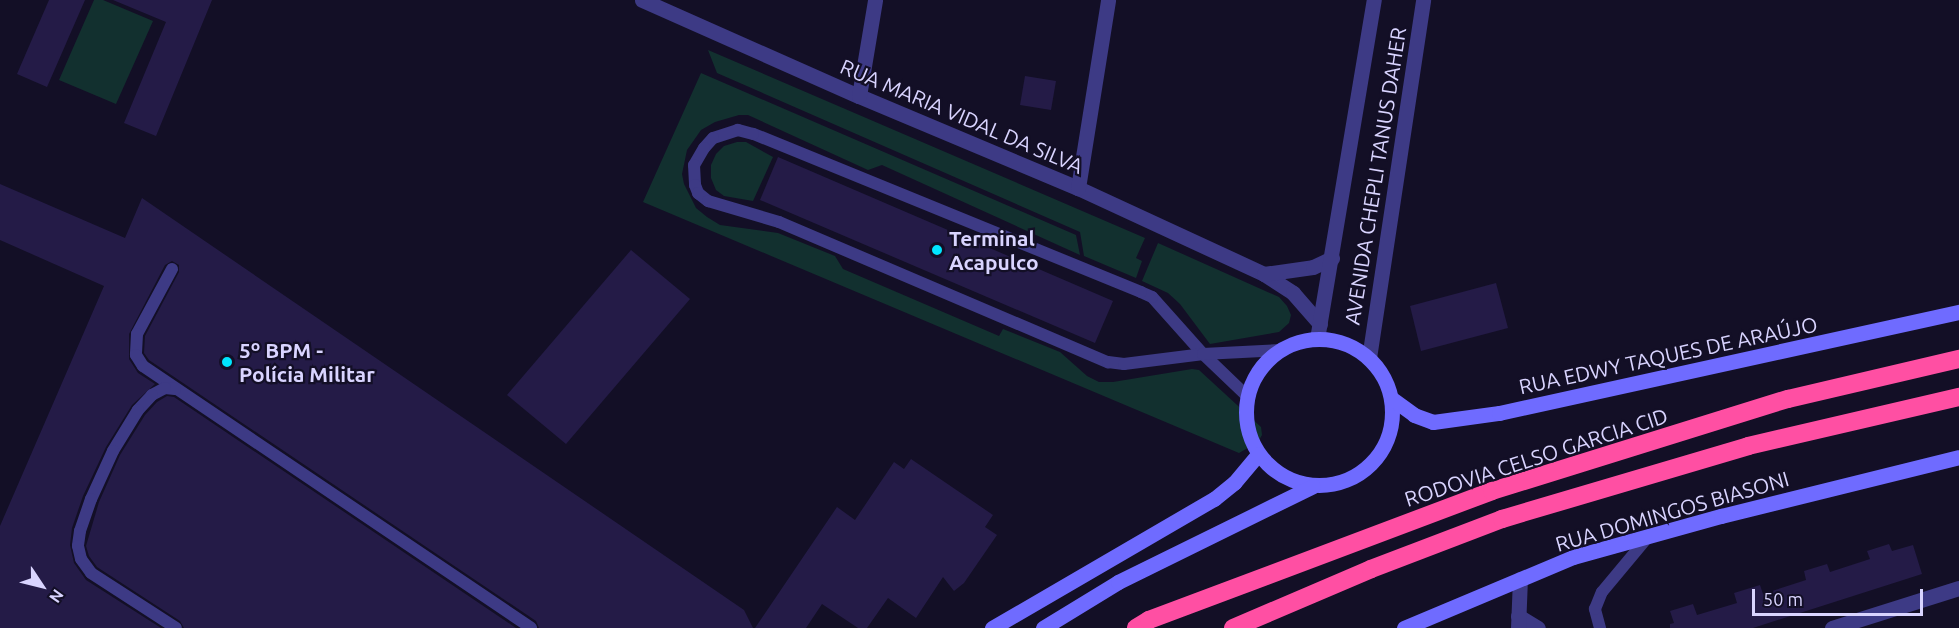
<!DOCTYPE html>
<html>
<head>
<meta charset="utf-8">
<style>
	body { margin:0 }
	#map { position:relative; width:1959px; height:628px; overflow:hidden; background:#130f26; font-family:Ubuntu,sans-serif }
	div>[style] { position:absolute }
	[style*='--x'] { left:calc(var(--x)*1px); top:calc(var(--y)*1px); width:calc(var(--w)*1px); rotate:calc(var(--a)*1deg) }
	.green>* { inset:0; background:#12302f }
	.building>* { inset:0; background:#241b47 }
	.service>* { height:12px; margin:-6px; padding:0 6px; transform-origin:6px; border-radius:6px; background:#3d3a85 }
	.minor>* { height:15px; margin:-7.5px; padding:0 7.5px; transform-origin:7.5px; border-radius:7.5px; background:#3d3a85 }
	.tertiary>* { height:15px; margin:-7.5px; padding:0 7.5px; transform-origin:7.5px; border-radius:7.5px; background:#3d3a85 }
	.secondary>* { height:15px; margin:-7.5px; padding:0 7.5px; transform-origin:7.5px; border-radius:7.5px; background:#6f6bff }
	.secondary>.ring { margin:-7.5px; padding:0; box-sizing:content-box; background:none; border:15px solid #6f6bff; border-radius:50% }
	.motorway>* { height:18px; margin:-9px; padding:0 9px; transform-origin:9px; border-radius:9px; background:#ff4fa3 }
	.dots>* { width:16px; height:16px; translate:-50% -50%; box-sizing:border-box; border:3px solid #130f26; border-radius:50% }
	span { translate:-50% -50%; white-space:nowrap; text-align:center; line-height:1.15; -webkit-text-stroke:4.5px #130f26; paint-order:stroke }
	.street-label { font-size:21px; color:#d9d4ff }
	.poi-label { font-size:21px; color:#d9d4ff; font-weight:700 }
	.left { translate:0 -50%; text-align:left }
	.north { position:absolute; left:12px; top:556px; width:60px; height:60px; -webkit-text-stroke:4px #130f26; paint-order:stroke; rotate:125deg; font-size:16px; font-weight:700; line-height:24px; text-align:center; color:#d9d4ff }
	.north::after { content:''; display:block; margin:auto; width:21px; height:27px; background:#d9d4ff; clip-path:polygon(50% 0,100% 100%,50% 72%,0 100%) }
	.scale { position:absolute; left:1752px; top:589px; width:171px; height:27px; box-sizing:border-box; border:3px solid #d9d4ff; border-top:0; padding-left:8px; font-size:18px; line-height:21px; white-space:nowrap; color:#d9d4ff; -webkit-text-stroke:4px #130f26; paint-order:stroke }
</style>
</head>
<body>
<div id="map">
	<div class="green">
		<i style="clip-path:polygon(94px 0,103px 0,153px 21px,116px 104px,59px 80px)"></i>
		<i style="clip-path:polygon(708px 50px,1145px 238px,1136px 258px,1142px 261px,1136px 278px,1084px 256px,1080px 232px,717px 73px)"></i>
		<i style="clip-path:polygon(701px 73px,1076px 235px,1080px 255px,882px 165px,868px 170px,748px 115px,739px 115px,715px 122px,701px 130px,687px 150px,682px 174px,684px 184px,696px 208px,707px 217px,720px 225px,778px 233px,835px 256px,843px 269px,999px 336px,1003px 329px,1060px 352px,1087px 376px,1099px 382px,1113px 382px,1192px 369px,1199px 370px,1261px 427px,1262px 435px,1258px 442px,1239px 453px,643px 202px)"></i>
		<i style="clip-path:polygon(737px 142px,746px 142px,773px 157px,753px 201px,724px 196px,716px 190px,711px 178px,711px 165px,716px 154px,724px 146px)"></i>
		<i style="clip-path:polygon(1158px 243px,1279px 297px,1287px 306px,1291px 315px,1289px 323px,1279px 332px,1210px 344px,1180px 304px,1168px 293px,1142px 281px)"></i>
	</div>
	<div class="building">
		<i style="clip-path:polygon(49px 0,85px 0,47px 87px,17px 74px)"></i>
		<i style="clip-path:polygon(113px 0,212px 0,156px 136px,124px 123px,166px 22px)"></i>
		<i style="clip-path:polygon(1025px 76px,1056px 81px,1051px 110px,1020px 105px)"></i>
		<i style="clip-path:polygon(778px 157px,1113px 301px,1095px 343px,760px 200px)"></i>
		<i style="clip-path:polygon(0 184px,125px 238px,142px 198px,744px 610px,753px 628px,539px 628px,536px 621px,149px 360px,144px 353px,145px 336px,179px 272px,179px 265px,172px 261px,165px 265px,129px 334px,129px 359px,138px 373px,155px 384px,132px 405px,106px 447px,83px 496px,72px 528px,70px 545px,74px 563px,86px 580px,161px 628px,0 628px,0 526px,104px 286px,0 240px)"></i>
		<i style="clip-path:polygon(631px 250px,690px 299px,566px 444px,507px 395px)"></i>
		<i style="clip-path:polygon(1496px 283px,1508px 328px,1421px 351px,1410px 306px)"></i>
		<i style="clip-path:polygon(167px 396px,174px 397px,516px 628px,184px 628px,180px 621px,97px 567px,89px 556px,86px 546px,99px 502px,120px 455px,145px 415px,157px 402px)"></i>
		<i style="clip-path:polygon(911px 459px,993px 515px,985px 527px,997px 535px,964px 583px,954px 591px,943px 577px,916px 618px,888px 598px,867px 628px,858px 628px,822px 604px,806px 628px,755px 628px,837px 507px,855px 520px,894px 462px,904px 469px)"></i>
		<i style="clip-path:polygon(1889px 544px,1892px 551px,1913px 545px,1922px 574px,1753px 628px,1670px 628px,1670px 624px,1674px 623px,1670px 611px,1693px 604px,1697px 615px,1737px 603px,1734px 593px,1760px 585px,1763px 594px,1806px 580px,1804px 571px,1827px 564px,1830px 572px,1870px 559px,1867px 551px)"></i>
	</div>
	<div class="service">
		<i style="--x:172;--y:269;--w:74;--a:118.3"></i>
		<i style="--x:137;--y:334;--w:21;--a:93"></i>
		<i style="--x:136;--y:355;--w:13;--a:58"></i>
		<i style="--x:143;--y:366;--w:468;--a:34"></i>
		<i style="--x:175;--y:389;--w:10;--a:-174"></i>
		<i style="--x:165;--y:388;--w:15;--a:152"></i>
		<i style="--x:152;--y:395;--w:21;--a:133"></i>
		<i style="--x:138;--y:410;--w:48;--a:121.4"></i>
		<i style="--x:113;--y:451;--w:53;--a:114.6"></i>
		<i style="--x:91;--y:499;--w:34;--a:109"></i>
		<i style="--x:80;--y:531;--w:15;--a:98"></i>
		<i style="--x:78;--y:546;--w:13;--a:77"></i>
		<i style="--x:81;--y:559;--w:17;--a:54"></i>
		<i style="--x:91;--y:573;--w:101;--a:32.9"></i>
		<i style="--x:1248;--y:397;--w:62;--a:-136.3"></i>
		<i style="--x:1203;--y:354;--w:76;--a:-131.8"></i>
		<i style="--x:1152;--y:297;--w:12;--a:-156"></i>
		<i style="--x:1141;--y:292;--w:419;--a:-157.8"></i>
		<i style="--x:753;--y:134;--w:16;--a:-165"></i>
		<i style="--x:738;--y:130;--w:26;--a:162"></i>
		<i style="--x:713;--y:138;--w:13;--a:132"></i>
		<i style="--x:704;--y:148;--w:20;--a:120"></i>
		<i style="--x:694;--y:165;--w:20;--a:87"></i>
		<i style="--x:695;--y:185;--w:9;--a:69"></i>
		<i style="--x:698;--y:193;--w:13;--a:39"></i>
		<i style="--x:708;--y:201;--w:74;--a:16.5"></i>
		<i style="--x:779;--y:222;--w:358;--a:23.1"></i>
		<i style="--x:1108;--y:362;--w:16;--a:7"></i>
		<i style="--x:1124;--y:364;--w:80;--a:-7.2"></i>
		<i style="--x:1203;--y:354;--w:77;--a:-3"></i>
		<i style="--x:1600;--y:628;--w:20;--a:-105"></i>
		<i style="--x:1595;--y:609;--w:18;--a:-68"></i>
		<i style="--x:1602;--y:592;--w:70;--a:-50.2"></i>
	</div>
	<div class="minor">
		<i style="--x:642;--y:0;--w:237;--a:23.9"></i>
		<i style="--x:859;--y:96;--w:238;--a:22.8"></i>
		<i style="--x:1078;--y:188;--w:205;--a:24.8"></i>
		<i style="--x:1264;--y:274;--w:35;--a:33"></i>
		<i style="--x:1293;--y:293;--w:41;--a:48.9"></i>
		<i style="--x:859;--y:96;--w:97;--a:-80.5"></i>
		<i style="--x:1078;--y:188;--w:190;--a:-80.9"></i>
		<i style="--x:1264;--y:274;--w:49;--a:-8.1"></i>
		<i style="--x:1313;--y:267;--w:21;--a:-25"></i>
		<i style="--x:1518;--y:616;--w:23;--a:31"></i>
		<i style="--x:1518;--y:628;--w:49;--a:-87.7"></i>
		<i style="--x:1832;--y:628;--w:133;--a:-17.5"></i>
	</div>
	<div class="tertiary">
		<i style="--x:1317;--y:339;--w:344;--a:-80.5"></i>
		<i style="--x:1369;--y:358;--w:362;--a:-81.4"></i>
	</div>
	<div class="secondary">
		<i class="ring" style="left:1246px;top:339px;width:131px;height:131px"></i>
		<i style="--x:1391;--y:398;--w:29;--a:36"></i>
		<i style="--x:1414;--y:415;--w:20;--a:20"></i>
		<i style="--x:1433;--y:422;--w:67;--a:-7.8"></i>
		<i style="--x:1499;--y:413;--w:471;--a:-12.4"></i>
		<i style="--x:992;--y:628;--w:257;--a:-30.2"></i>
		<i style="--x:1214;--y:499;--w:26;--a:-39"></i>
		<i style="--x:1234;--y:483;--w:38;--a:-50"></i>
		<i style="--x:1043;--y:628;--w:88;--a:-31.5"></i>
		<i style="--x:1118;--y:582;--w:217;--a:-26.2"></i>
		<i style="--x:1404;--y:628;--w:183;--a:-22.8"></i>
		<i style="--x:1573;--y:557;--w:154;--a:-15.5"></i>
		<i style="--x:1721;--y:516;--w:245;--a:-13.9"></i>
	</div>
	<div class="motorway">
		<i style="--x:1136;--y:628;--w:15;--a:-32"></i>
		<i style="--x:1149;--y:620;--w:366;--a:-20.6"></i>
		<i style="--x:1492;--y:491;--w:310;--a:-17.3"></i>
		<i style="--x:1788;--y:399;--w:176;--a:-13.2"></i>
		<i style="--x:1233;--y:628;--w:150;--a:-23.1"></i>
		<i style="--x:1371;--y:569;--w:140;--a:-20.9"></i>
		<i style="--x:1502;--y:519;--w:257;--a:-16.5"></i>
		<i style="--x:1748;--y:446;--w:217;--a:-13.1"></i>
	</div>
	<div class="dots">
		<i style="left:937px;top:250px;background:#00e5ff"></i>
		<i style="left:227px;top:362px;background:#00e5ff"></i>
	</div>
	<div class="street-label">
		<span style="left:962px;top:116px;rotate:23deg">RUA MARIA VIDAL DA SILVA</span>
		<span style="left:1375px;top:176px;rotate:-81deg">AVENIDA CHEPLI TANUS DAHER</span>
		<span style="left:1668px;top:355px;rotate:-12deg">RUA EDWY TAQUES DE ARAÚJO</span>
		<span style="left:1536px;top:457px;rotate:-18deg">RODOVIA CELSO GARCIA CID</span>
		<span style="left:1672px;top:511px;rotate:-16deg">RUA DOMINGOS BIASONI</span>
	</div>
	<div class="poi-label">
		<span class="left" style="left:949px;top:250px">Terminal<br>Acapulco</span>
		<span class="left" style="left:239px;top:362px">5º BPM -<br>Polícia Militar</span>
	</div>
	<div class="north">N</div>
	<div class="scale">50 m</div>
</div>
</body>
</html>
